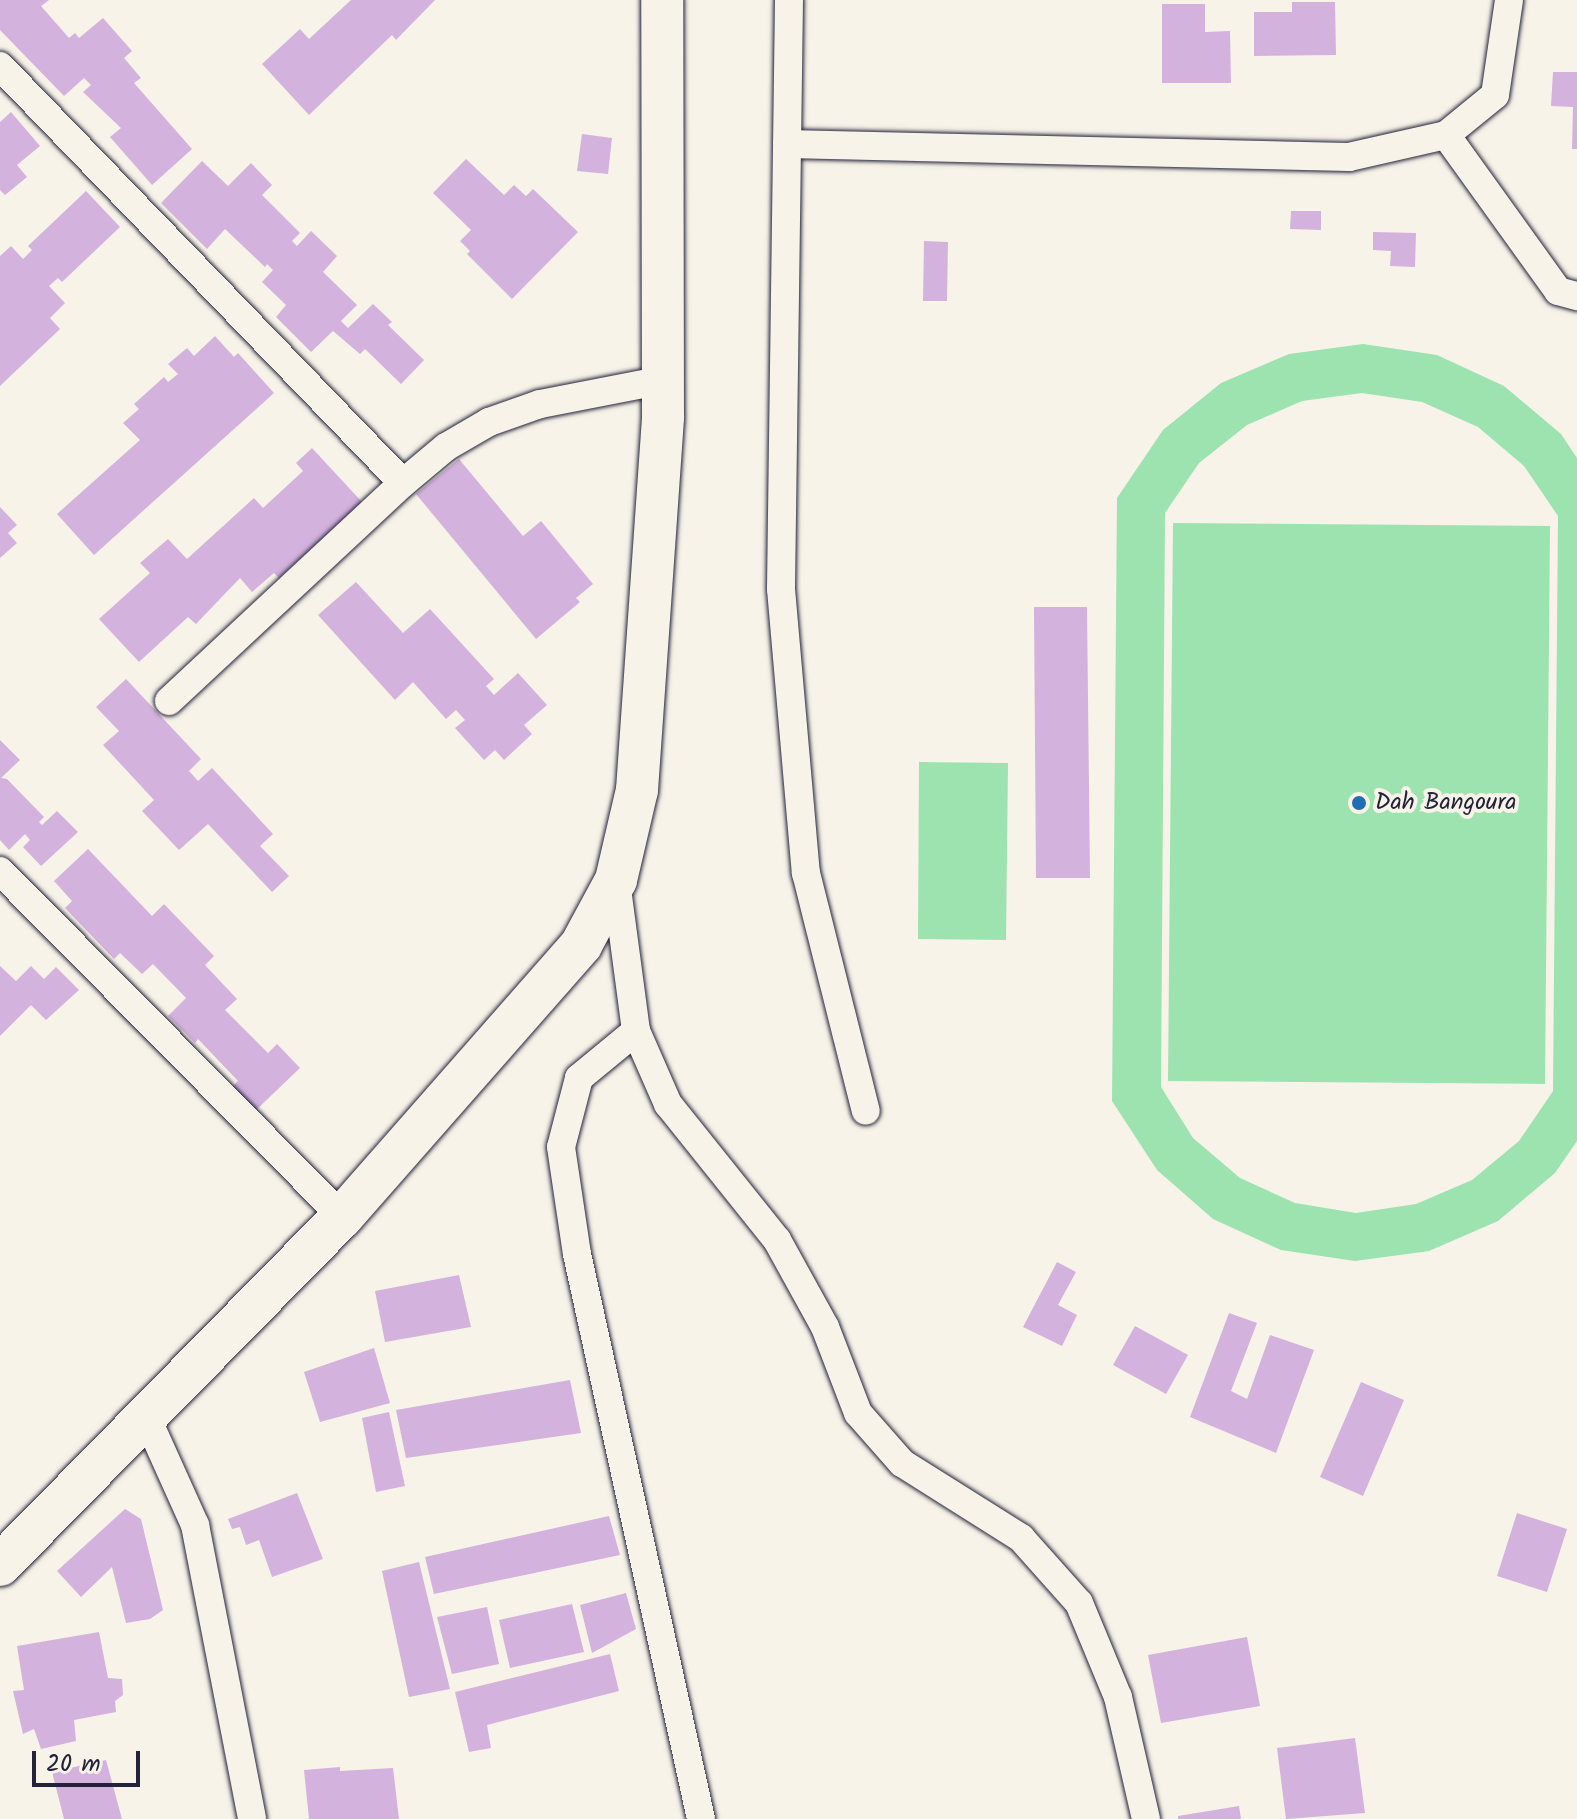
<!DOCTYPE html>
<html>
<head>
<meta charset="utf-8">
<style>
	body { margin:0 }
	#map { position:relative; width:1577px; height:1819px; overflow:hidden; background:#f7f3e8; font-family:Kalam,sans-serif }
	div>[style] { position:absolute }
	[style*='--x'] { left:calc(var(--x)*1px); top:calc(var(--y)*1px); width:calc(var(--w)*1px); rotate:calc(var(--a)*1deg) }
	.green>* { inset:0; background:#9ce3b0 }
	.building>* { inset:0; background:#d3b2dd }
	.roads { filter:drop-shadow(0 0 2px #22223b) drop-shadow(0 0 2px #22223b) }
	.street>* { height:28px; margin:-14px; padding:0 14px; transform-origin:14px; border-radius:14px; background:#f7f3e8 }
	.secondary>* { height:42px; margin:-21px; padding:0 21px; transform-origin:21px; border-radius:21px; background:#f7f3e8 }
	.dots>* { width:22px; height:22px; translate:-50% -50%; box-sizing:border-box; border:4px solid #f7f3e8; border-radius:50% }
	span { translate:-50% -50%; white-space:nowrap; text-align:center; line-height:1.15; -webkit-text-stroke:8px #f7f3e8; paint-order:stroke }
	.poi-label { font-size:24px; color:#22223b }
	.left { translate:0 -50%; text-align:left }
	.scale { position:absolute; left:32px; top:1751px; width:108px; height:36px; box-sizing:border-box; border:4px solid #22223b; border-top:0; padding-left:10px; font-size:24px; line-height:28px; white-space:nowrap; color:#22223b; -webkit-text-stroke:6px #f7f3e8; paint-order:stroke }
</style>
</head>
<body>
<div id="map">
	<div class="green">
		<i style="clip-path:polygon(evenodd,1363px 344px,1437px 355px,1504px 386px,1561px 434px,1577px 458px,1577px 1141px,1555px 1173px,1498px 1221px,1429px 1251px,1355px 1261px,1281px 1250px,1213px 1219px,1157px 1170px,1112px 1101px,1117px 498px,1163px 430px,1221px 383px,1289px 354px,1363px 344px,1362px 393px,1422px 402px,1478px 427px,1524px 466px,1558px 516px,1553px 1091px,1519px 1141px,1472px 1180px,1416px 1204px,1356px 1213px,1295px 1203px,1240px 1178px,1193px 1138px,1161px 1087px,1165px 513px,1199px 463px,1247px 425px,1302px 401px,1362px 393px)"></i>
		<i style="clip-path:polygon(1173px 523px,1550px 526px,1545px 1084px,1168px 1081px)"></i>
		<i style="clip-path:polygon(919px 762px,1008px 763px,1006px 940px,918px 939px)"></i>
	</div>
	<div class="building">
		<i style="clip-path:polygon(0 0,49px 0,41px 6px,69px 38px,75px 33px,79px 38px,103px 18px,132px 51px,124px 58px,141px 78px,134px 83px,192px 149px,152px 185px,110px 137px,121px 128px,83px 92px,91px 85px,84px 78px,64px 96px,0 30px)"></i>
		<i style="clip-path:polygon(351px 0,435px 0,396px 40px,392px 35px,309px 115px,262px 64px,300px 29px,309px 39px)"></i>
		<i style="clip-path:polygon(1292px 2px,1335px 2px,1336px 55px,1254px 56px,1254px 12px,1292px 12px)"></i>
		<i style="clip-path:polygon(1162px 4px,1205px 4px,1205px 32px,1230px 31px,1231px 83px,1162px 83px)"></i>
		<i style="clip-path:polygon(1553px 72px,1577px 72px,1577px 149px,1572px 149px,1573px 107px,1551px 106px)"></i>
		<i style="clip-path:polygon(11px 112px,40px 146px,17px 165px,27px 177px,5px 195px,0 190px,0 122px)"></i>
		<i style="clip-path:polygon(582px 134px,612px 138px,608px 174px,577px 171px)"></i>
		<i style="clip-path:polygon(466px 159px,504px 195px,514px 185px,526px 196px,533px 189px,578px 232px,512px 299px,467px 254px,470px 251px,460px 241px,471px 230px,433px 193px)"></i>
		<i style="clip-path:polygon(202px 161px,228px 186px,251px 163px,272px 185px,262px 195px,300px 233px,292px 241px,297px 246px,311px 231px,337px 256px,323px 272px,357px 305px,341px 321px,348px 328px,373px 304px,392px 322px,388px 325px,424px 360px,401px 384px,365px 349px,360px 354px,333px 331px,311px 352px,276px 317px,286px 305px,262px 282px,273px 270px,267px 264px,265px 267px,225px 229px,207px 249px,161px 203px)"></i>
		<i style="clip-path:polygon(86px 191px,120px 227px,62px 282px,58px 278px,49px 286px,65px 303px,50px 318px,60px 329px,0 386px,0 256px,11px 246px,23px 259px,32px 250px,28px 246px)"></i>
		<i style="clip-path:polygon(1291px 211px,1321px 211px,1321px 230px,1290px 229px)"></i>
		<i style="clip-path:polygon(1373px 232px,1416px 233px,1415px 267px,1390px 266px,1391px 251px,1373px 250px)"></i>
		<i style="clip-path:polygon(924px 241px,948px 242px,947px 301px,923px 301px)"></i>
		<i style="clip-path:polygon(215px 336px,234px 357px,238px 353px,274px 393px,94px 555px,57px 514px,140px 440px,123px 423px,139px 409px,134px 404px,164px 377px,168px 382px,178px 374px,168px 364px,187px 348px,194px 356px)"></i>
		<i style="clip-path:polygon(312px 448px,362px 502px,279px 578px,274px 573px,252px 592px,240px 578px,196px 624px,188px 617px,139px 662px,99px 619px,150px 573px,140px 563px,168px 539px,187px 559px,254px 498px,263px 508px,303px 471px,296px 463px)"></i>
		<i style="clip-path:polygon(459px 459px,523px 536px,541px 521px,593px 584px,576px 598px,580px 602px,536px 639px,416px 494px)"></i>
		<i style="clip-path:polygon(0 507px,17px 525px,8px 533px,17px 543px,0 558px)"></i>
		<i style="clip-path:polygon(356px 582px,403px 633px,430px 609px,494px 679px,486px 686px,494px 695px,518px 673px,547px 705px,524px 725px,532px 734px,504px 760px,495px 750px,484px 760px,455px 728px,465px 720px,456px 710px,446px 719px,413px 682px,395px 700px,318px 615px)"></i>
		<i style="clip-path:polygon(1034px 607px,1087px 607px,1090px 878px,1036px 878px)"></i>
		<i style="clip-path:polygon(126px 679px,201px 759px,189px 771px,198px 781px,212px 768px,273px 834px,260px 846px,289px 876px,272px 892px,208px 824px,179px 850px,142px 811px,154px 800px,103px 745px,119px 731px,96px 707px)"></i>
		<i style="clip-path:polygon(0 740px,20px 760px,1px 778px,7px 779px,44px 817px,39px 822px,42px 825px,57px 811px,78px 832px,41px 866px,23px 847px,30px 840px,25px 834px,9px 850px,0 840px)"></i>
		<i style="clip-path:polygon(88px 849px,152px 916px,164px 904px,214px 956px,205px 965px,237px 999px,225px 1010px,268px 1053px,277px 1044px,300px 1068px,255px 1111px,232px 1087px,238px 1081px,198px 1039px,195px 1043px,168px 1016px,186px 998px,153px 964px,142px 974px,120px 953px,114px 959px,65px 908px,72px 901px,54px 881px)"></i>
		<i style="clip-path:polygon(0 966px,16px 981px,31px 966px,44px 979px,56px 967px,79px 990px,46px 1020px,31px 1005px,0 1036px)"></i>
		<i style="clip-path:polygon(1057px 1262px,1076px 1272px,1058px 1305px,1077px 1315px,1062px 1346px,1023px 1327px)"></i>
		<i style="clip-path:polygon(459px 1275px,471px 1327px,385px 1342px,375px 1291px)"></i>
		<i style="clip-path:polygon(1229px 1313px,1257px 1323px,1231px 1391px,1247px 1399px,1270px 1335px,1314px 1350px,1276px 1453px,1190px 1417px)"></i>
		<i style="clip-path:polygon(1135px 1326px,1188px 1355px,1166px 1394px,1113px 1365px)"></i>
		<i style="clip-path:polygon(374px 1348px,390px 1403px,320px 1422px,304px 1372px)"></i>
		<i style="clip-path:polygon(570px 1380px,581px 1433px,406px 1458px,396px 1410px)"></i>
		<i style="clip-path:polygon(1361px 1382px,1404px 1400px,1363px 1496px,1320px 1477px)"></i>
		<i style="clip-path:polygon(389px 1412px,405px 1486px,376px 1492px,362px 1418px)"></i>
		<i style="clip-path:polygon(297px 1493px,323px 1559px,272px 1577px,259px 1540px,246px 1545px,240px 1527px,232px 1529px,228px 1519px)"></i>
		<i style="clip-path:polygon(125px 1509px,141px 1519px,163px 1610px,150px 1619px,126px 1623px,112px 1567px,81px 1597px,57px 1571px)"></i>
		<i style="clip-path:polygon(1517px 1513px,1567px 1529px,1547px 1592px,1497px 1576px)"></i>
		<i style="clip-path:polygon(609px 1516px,620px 1555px,434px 1594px,425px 1557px)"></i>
		<i style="clip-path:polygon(419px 1562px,450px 1689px,409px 1697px,382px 1571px)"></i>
		<i style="clip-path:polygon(626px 1593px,636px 1629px,592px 1653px,580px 1605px)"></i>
		<i style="clip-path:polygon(572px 1604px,584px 1652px,510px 1668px,499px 1620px)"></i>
		<i style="clip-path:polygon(487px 1607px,499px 1664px,452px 1674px,437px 1617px)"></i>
		<i style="clip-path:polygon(99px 1632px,108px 1678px,122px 1679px,123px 1695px,115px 1701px,116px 1712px,74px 1720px,76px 1741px,41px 1749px,34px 1729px,23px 1734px,13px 1691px,24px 1690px,17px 1646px)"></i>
		<i style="clip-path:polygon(1247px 1637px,1260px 1706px,1161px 1723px,1148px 1655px)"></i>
		<i style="clip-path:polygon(610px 1654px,619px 1691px,487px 1725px,491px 1748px,469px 1752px,455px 1692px)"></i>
		<i style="clip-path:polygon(1355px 1738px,1365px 1813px,1286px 1819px,1277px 1748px)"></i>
		<i style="clip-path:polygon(106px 1760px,122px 1819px,64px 1819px,52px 1772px)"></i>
		<i style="clip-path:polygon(340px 1767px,340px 1771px,393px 1768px,399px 1819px,309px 1819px,304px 1770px)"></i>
		<i style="clip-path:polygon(1239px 1806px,1241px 1819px,1178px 1819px,1178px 1816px)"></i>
	</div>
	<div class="roads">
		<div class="street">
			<i style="--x:789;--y:0;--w:589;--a:90.78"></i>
			<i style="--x:781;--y:589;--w:285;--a:85"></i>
			<i style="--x:806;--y:873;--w:245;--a:75.9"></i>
			<i style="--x:0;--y:66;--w:580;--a:45.98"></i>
			<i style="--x:403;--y:483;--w:56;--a:-39.9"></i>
			<i style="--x:446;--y:447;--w:50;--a:-30.2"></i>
			<i style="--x:489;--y:422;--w:54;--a:-19.4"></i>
			<i style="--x:540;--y:404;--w:125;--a:-11"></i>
			<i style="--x:1446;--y:135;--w:192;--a:54.3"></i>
			<i style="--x:1558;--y:291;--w:20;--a:15"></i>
			<i style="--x:787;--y:144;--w:562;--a:1.33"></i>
			<i style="--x:1349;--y:157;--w:99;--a:-12.8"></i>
			<i style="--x:1446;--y:135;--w:63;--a:-39.2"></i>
			<i style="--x:1495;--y:95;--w:96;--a:-81.6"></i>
			<i style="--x:169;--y:701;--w:320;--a:-43"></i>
			<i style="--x:0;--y:871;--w:486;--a:45.3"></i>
			<i style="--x:616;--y:881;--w:151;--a:82.4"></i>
			<i style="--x:636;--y:1031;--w:80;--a:66.3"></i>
			<i style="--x:668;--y:1104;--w:174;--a:51.3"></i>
			<i style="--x:777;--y:1240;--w:99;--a:61.1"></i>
			<i style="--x:825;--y:1327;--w:92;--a:69"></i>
			<i style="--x:858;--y:1413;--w:67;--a:48.7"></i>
			<i style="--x:902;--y:1463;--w:141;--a:32.2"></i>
			<i style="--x:1021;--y:1538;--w:87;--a:48.3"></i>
			<i style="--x:1079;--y:1603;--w:102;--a:67.5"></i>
			<i style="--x:1118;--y:1697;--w:125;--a:77.1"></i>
			<i style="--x:636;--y:1031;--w:74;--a:140.5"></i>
			<i style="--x:579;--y:1078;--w:71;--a:104.6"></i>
			<i style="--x:561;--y:1147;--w:108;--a:81.5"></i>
			<i style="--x:577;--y:1254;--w:578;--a:77.62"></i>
			<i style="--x:146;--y:1416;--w:120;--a:65.8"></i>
			<i style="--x:195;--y:1525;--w:299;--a:79"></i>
		</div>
		<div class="secondary">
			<i style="--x:0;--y:1565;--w:488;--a:-45.5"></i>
			<i style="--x:342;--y:1217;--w:362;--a:-48.7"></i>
			<i style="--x:581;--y:945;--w:74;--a:-61.7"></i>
			<i style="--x:616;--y:880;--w:92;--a:-76.9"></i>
			<i style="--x:637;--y:790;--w:374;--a:-86"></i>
			<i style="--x:663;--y:417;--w:417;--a:-90.1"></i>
		</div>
	</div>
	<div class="dots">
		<i style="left:1359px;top:803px;background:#1f6fb2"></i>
	</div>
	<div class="poi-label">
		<span class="left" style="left:1375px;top:803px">Dah Bangoura</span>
	</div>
	<div class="scale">20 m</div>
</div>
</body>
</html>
